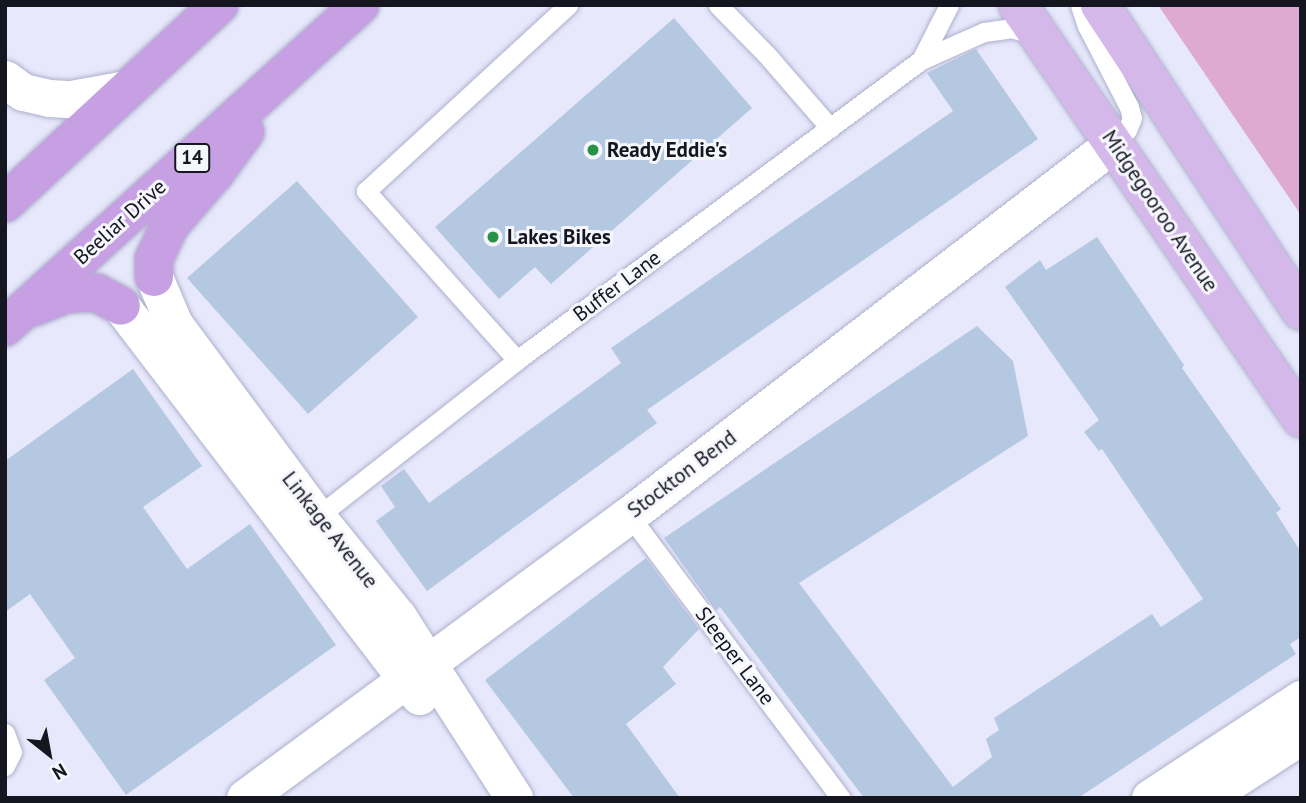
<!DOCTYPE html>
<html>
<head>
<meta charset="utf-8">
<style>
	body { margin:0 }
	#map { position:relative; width:1306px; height:803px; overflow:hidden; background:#e7e8fb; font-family:"PT Sans",sans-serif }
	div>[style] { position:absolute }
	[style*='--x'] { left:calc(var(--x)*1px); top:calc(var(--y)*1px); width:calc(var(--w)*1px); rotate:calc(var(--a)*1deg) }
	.green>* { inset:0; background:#deaad1 }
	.building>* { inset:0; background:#b5c8e2 }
	.roads { filter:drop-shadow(0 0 2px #aeb0cd) drop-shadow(0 0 2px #aeb0cd) }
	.service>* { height:19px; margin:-9.5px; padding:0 9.5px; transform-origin:9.5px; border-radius:9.5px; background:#fff }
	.minor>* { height:37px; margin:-18.5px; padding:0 18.5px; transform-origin:18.5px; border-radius:18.5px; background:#fff }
	.primary>* { height:38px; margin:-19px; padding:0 19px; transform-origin:19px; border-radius:19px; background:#d4b8ea }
	.trunk>* { height:38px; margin:-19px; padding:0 19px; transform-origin:19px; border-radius:19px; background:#c6a0e3 }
	.dots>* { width:19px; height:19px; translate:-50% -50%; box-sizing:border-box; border:4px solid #f6f7fd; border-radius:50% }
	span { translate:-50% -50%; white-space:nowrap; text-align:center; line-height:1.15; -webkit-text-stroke:6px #f6f7fd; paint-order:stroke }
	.shield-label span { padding:2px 5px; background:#f6f7fd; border:2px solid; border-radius:5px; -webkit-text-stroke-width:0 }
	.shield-label { font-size:19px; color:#161621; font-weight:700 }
	.poi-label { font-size:21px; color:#161621; font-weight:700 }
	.left { translate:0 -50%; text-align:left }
	.street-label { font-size:21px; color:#161621 }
	.frame { position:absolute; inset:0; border:7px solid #161621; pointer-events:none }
	.north { position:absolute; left:14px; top:719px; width:70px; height:70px; -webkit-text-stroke:5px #f6f7fd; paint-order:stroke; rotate:149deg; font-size:19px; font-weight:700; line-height:28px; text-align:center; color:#161621 }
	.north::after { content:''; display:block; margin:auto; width:24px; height:32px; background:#161621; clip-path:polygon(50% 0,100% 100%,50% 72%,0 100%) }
</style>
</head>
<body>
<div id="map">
	<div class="green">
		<i style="clip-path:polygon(1158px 5px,1301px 5px,1301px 215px,1226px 105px)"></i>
	</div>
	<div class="building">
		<i style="clip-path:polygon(674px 18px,752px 108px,551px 284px,535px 267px,499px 299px,435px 227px)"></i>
		<i style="clip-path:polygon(976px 49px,1038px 139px,647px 410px,657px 423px,427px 591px,376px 521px,395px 507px,381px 486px,404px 469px,429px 503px,621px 363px,611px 348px,953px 111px,927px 73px)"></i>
		<i style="clip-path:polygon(297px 181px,418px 317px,308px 414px,187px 278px)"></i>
		<i style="clip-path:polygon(1097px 237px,1184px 365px,1182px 368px,1281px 509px,1276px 513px,1301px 552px,1301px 637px,1290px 644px,1296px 654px,1078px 798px,864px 798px,720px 607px,716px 611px,664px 538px,977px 326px,1013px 361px,1028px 436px,799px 583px,953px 787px,992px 757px,986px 739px,999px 730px,994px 718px,1152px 614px,1161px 627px,1203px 599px,1102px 449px,1099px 451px,1084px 432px,1099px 420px,1005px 287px,1040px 260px,1046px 270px)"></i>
		<i style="clip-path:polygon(133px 369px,202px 466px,143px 507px,187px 569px,250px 524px,336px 645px,126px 795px,44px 680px,75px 658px,30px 594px,5px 612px,5px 461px)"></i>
		<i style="clip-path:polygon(646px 558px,699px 629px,663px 667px,676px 684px,626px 724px,680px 798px,574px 798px,485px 680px)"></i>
	</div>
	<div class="roads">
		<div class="service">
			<i style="--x:718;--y:5;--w:69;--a:45.6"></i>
			<i style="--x:766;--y:54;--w:98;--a:49.1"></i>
			<i style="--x:1080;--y:5;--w:22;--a:72"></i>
			<i style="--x:1087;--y:26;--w:91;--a:62.6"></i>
			<i style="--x:1129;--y:107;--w:11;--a:75"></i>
			<i style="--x:1132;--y:118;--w:13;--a:113"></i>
			<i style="--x:1127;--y:130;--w:18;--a:135"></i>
			<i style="--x:921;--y:60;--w:62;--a:-63"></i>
			<i style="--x:517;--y:360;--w:227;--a:-131.8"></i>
			<i style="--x:366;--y:191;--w:275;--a:-42.6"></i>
			<i style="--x:629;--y:515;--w:354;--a:53.2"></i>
			<i style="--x:317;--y:517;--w:254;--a:-38.1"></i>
			<i style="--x:517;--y:360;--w:503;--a:-36.6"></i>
			<i style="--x:921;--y:60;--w:69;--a:-24"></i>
			<i style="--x:984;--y:32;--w:27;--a:-8"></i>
			<i style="--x:1011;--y:28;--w:24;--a:17"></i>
			<i style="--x:5;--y:733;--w:20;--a:70"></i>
			<i style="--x:12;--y:752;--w:16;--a:117"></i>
		</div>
		<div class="minor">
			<i style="--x:5;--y:79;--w:22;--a:36"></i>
			<i style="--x:23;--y:92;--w:27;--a:13"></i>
			<i style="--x:49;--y:98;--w:22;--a:3"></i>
			<i style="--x:71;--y:99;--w:56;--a:-10.3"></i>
			<i style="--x:154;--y:277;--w:51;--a:66.9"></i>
			<i style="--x:174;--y:324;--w:240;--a:53.5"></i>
			<i style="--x:317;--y:517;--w:129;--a:51"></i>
			<i style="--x:398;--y:617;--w:215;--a:57.3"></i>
			<i style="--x:121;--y:306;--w:491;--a:52.6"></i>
			<i style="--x:245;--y:798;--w:477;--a:-36.4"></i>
			<i style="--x:629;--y:515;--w:611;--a:-37.49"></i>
			<i style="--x:1150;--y:798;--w:181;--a:-33.3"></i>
			<i style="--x:1205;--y:798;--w:114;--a:-32.9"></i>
		</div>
		<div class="primary">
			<i style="--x:1018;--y:5;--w:501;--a:55.58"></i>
			<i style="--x:1100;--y:5;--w:366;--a:56.7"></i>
		</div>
		<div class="trunk">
			<i style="--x:5;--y:203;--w:292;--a:-42.8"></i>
			<i style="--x:154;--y:277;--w:18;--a:-90"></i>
			<i style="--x:154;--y:259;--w:38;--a:-65"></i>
			<i style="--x:170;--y:225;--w:69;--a:-49.1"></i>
			<i style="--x:215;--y:173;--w:51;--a:-53.8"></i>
			<i style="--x:34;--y:307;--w:35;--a:-22"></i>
			<i style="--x:67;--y:294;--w:15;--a:-4"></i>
			<i style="--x:82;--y:293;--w:15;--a:0"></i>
			<i style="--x:97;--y:293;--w:27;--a:28"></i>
			<i style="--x:5;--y:327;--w:479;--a:-42.2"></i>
		</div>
	</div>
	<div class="dots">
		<i style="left:593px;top:150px;background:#289249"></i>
		<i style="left:493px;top:237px;background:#289249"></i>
	</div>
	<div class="shield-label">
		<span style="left:192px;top:158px">14</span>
	</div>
	<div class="poi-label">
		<span class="left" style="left:607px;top:150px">Ready Eddie's</span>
		<span class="left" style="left:507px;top:237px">Lakes Bikes</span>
	</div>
	<div class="street-label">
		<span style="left:1160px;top:211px;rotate:56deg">Midgegooroo Avenue</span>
		<span style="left:120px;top:222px;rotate:-42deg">Beeliar Drive</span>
		<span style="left:617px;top:286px;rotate:-37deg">Buffer Lane</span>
		<span style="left:682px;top:474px;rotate:-37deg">Stockton Bend</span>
		<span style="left:330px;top:530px;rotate:52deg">Linkage Avenue</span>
		<span style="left:735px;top:656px;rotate:53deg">Sleeper Lane</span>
	</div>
	<div class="frame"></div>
	<div class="north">N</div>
</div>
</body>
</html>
